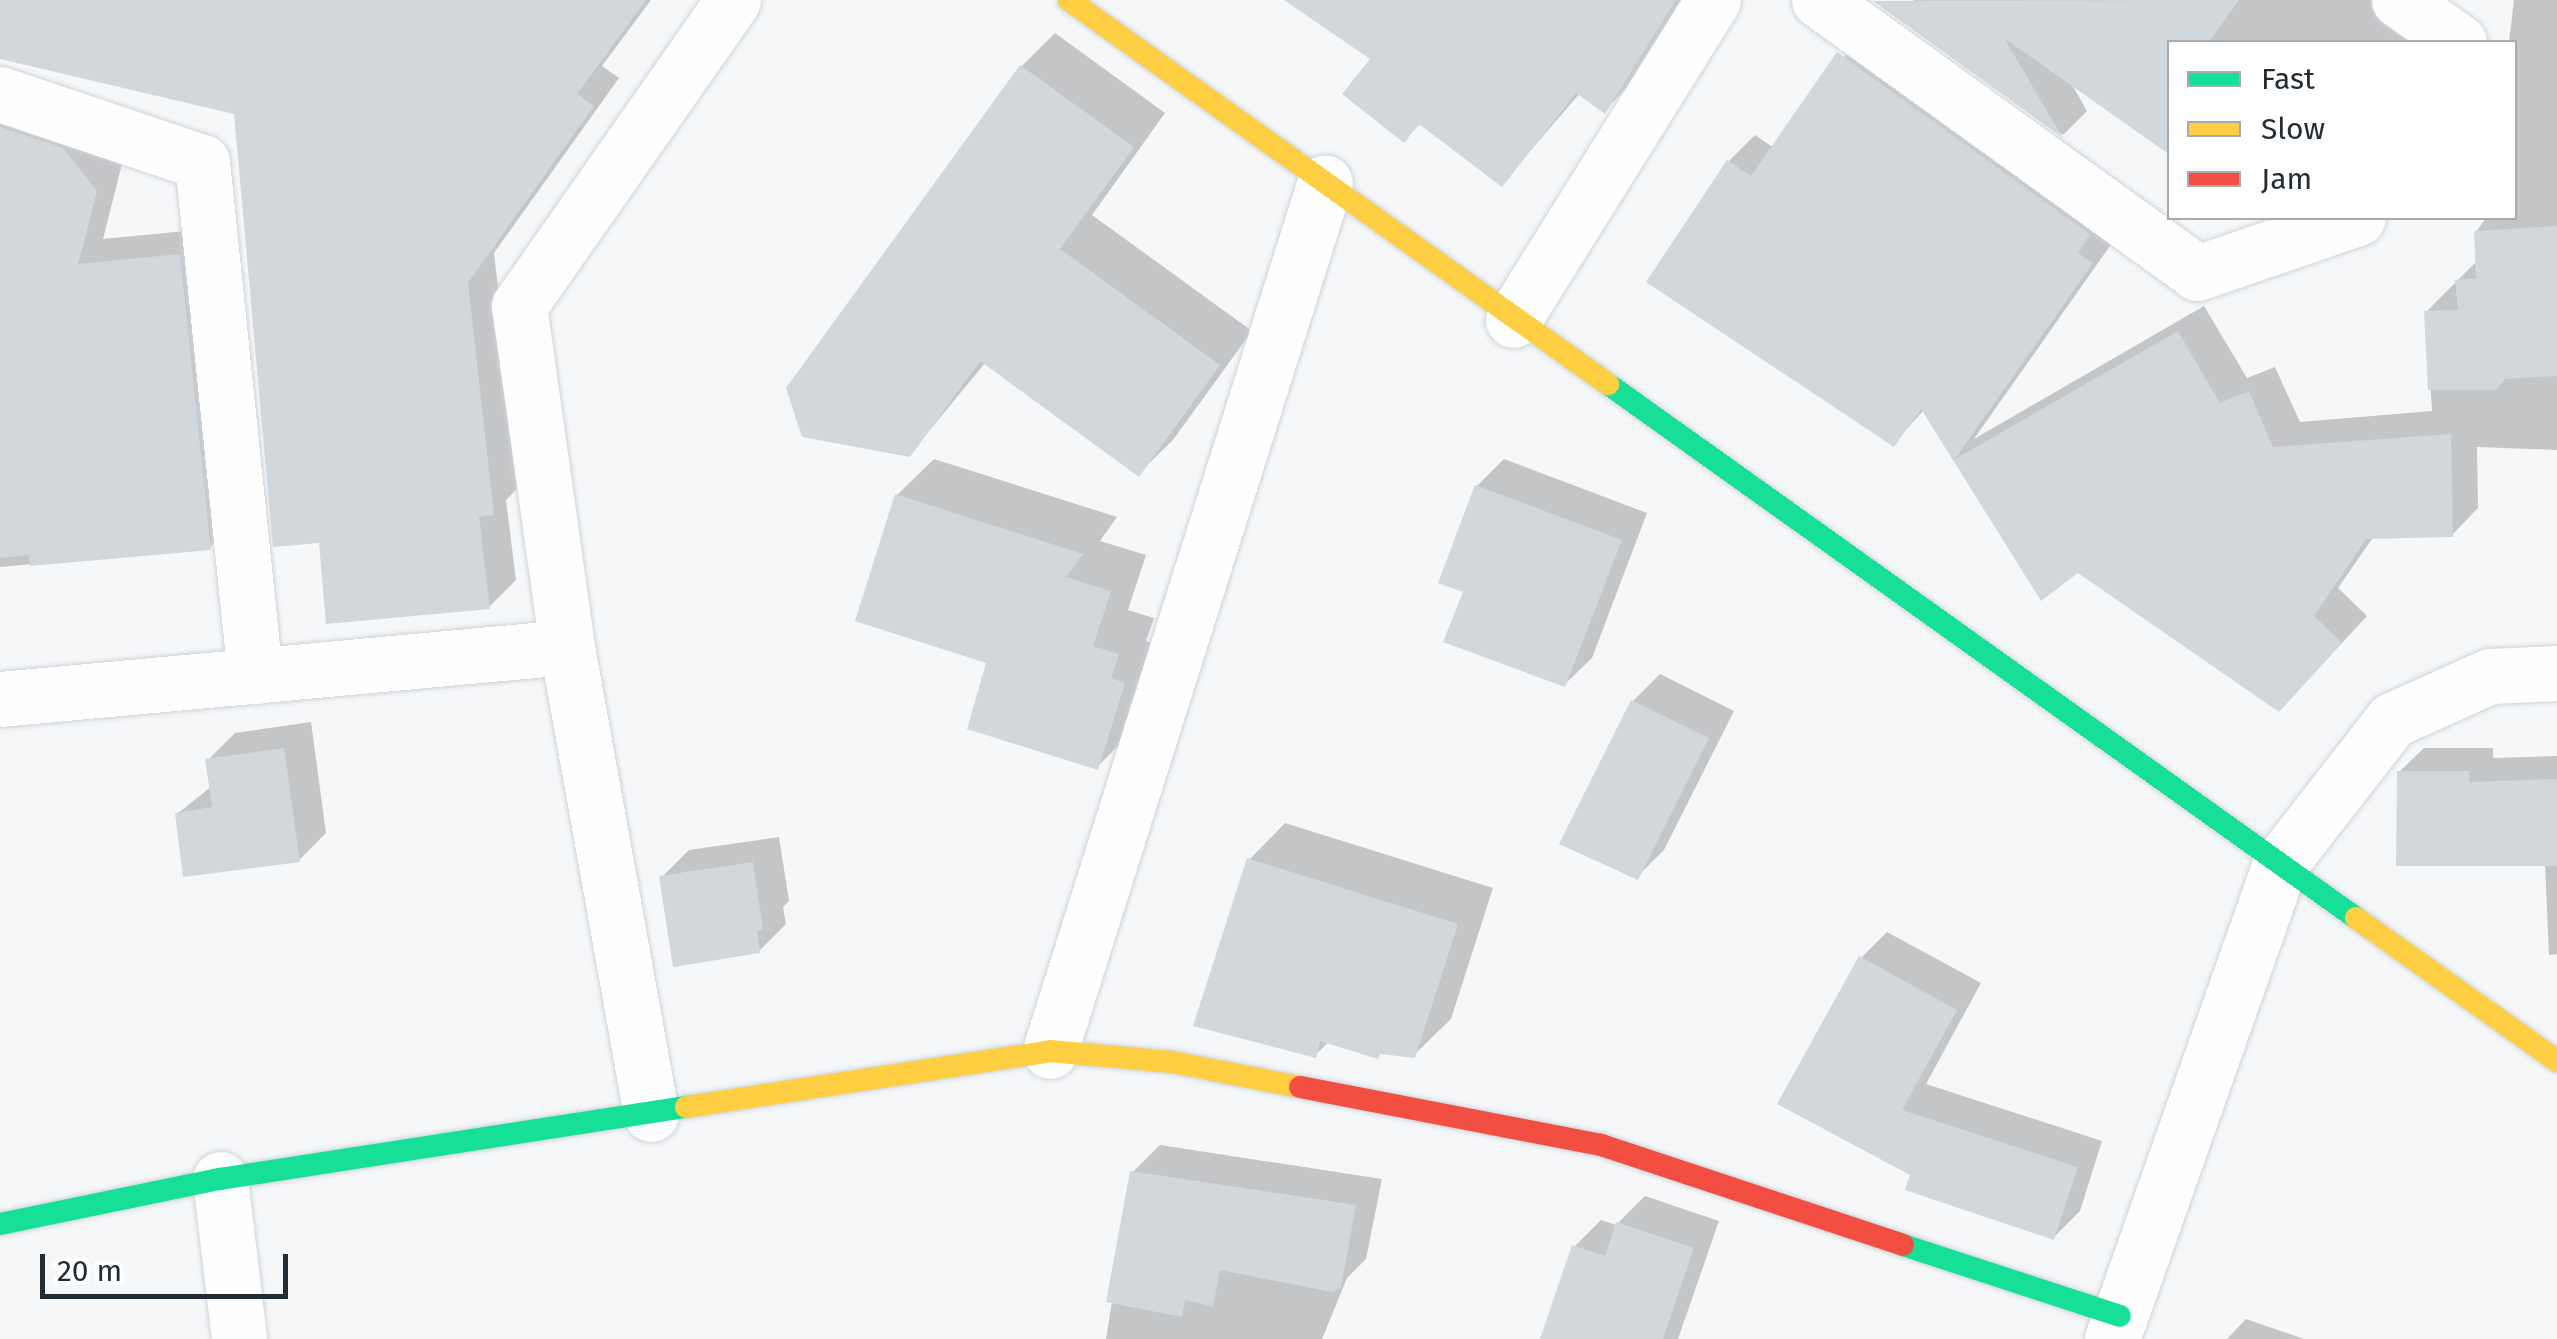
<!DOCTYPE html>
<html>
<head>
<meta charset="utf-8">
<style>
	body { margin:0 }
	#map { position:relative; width:2557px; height:1339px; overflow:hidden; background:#f5f7f9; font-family:"Fira Sans",sans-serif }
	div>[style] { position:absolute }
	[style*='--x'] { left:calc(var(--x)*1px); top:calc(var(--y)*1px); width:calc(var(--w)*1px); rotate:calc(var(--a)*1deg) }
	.shadow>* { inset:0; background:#0003 }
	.building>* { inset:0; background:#d2d7db }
	.roads { filter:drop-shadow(0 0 2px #ced4d8) drop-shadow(0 0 2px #ced4d8) }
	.street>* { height:55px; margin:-27.5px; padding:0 27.5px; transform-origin:27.5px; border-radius:27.5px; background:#fefefe }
	.fast>* { height:22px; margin:-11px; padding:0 11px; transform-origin:11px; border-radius:11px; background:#16e098 }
	.slow>* { height:22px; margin:-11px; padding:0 11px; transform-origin:11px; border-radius:11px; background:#ffcf43 }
	.jam>* { height:22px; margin:-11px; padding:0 11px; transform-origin:11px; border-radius:11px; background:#f24e42 }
	span { translate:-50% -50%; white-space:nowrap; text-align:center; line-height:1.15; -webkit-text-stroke:8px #fff; paint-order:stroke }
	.legend { position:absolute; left:2167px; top:40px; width:350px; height:180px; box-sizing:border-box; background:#fff; border:2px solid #a7abad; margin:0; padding:12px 18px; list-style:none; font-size:30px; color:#232c33 }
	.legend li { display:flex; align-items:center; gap:20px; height:50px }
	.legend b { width:50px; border:2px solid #a7abad }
	.scale { position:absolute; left:40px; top:1254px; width:248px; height:45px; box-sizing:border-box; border:5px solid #232c33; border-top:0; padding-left:12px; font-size:30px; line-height:35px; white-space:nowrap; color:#232c33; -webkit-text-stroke:8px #fff; paint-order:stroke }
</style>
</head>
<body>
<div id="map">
	<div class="shadow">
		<i style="clip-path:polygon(0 0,651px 0,602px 66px,619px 78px,494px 253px,521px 485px,506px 500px,516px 580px,489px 607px,322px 541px,237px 112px,0 57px)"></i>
		<i style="clip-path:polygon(1288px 0,1686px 0,1636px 79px,1604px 111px,1580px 93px,1502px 184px,1422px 122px,1404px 140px,1374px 58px)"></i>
		<i style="clip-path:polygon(1914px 0,2398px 0,2448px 42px,2170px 42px,2070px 81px,2087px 111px,2063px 135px,1902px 18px)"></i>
		<i style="clip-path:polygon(2514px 0,2557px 0,2557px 450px,2477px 447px,2478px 508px,2452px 535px,2374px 536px,2338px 588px,2367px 616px,2305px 683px,2078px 570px,2042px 597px,1924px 410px,1893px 444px,1729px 161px,1755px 135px,1774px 148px,1857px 40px,2117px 236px,1974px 439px,2204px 306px,2247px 378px,2275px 367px,2300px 422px,2432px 411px,2426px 312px,2477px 261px,2476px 232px,2486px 218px,2514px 218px,2514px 42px,2509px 42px)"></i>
		<i style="clip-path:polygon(1055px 33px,1165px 113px,1092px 215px,1252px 331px,1173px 440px,1139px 473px,986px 362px,909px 455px,1022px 66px)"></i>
		<i style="clip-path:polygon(0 90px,89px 122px,122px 164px,103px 239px,206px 229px,236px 521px,209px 548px,0 567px)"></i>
		<i style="clip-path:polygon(934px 459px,1117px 517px,1100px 541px,1146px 555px,1128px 610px,1154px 618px,1146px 641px,1160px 647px,1133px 731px,1097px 767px,989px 661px,897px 495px)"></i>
		<i style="clip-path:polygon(1504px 459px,1647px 513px,1592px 658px,1565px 684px,1477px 486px)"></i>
		<i style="clip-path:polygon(1660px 674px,1734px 711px,1664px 850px,1637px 877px,1633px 701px)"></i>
		<i style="clip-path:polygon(311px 722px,326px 833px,299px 860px,177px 814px,212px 786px,208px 760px,235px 733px)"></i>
		<i style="clip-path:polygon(2424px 748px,2493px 748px,2493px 758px,2557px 756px,2557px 954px,2549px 955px,2545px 864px,2399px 772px)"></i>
		<i style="clip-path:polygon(1285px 823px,1493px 888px,1451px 1019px,1414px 1055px,1330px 1041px,1315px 1055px,1249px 860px)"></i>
		<i style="clip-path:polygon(779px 837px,789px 901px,783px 907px,786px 924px,759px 951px,662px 877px,689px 850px)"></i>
		<i style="clip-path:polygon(1887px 932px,1981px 983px,1926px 1084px,2102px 1141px,2080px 1211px,2054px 1237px,1913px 1173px,1861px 958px)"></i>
		<i style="clip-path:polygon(1160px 1145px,1382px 1179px,1366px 1259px,1347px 1278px,1322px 1339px,1106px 1339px,1133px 1172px)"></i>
		<i style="clip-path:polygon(1645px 1196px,1719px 1221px,1678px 1339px,1543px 1339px,1574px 1247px,1601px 1220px,1616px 1225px)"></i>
		<i style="clip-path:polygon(2246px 1319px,2304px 1339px,2227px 1339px)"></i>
	</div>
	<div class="building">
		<i style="clip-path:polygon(0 0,646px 0,577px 94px,594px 106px,468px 283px,494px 515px,479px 517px,490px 609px,326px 624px,319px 543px,273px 547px,234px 114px,0 59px)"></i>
		<i style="clip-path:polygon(1284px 0,1676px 0,1605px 114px,1576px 93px,1502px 187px,1419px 124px,1404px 143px,1342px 94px,1370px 59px)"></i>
		<i style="clip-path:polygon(2239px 0,2209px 42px,2170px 42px,2170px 155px,2004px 38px,2063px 138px,1873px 1px)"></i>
		<i style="clip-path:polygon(1837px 52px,2090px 234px,2078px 253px,2093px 263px,1955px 459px,2178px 331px,2220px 403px,2249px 391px,2273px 447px,2451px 434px,2453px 537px,2366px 539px,2314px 616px,2342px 643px,2279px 712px,2078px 573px,2041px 601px,1921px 409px,1894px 447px,1646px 282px,1727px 160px,1751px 176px)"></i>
		<i style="clip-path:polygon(1020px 65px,1134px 147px,1060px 249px,1220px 365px,1139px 477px,980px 361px,910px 457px,802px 437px,786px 388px)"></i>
		<i style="clip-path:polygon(0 127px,63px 148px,97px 191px,78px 264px,180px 254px,211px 550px,30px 566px,29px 555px,0 558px)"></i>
		<i style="clip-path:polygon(2557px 226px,2557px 376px,2505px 379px,2496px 390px,2428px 390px,2424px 311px,2458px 310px,2455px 280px,2476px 278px,2474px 231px)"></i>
		<i style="clip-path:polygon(1475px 485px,1622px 540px,1565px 687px,1443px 642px,1463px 592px,1438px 583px)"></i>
		<i style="clip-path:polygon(895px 494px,1083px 554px,1066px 577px,1111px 591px,1093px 646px,1119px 654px,1111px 678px,1125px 683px,1098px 770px,967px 729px,986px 663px,855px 621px)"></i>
		<i style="clip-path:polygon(1631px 700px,1709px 738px,1638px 880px,1559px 844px)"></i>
		<i style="clip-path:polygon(284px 748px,300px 862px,183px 877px,175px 813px,212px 807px,205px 759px)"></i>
		<i style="clip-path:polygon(2397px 771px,2469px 771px,2469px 782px,2557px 779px,2557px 866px,2396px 866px)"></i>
		<i style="clip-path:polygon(1247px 858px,1458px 924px,1415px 1058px,1380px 1054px,1378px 1059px,1320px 1041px,1316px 1058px,1193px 1026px)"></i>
		<i style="clip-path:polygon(753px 862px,763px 930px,757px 931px,760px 953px,673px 967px,659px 876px)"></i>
		<i style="clip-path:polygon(1859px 956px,1957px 1010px,1902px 1110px,2078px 1167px,2054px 1240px,1905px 1190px,1910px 1175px,1777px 1104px)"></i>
		<i style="clip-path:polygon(1130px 1171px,1356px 1205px,1341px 1288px,1332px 1292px,1220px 1270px,1213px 1307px,1185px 1300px,1182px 1317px,1106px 1302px)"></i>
		<i style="clip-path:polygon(1616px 1222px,1694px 1248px,1663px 1339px,1540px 1339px,1572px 1245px,1605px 1256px)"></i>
	</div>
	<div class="roads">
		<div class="street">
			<i style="--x:1819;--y:0;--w:466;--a:35.8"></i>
			<i style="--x:2197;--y:273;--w:170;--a:-18.9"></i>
			<i style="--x:2399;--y:0;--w:73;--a:35"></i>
			<i style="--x:0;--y:94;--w:213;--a:18.6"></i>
			<i style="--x:202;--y:162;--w:517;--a:84.11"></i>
			<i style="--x:1513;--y:320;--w:377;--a:-58"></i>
			<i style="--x:0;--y:699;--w:569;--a:-5.24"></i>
			<i style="--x:1050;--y:1051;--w:911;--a:-72.44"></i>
			<i style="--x:651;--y:1114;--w:474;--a:-100.2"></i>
			<i style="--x:567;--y:647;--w:344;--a:-98"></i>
			<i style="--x:519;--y:306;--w:373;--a:-55"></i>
			<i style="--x:220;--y:1179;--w:161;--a:83.2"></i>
			<i style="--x:2112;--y:1339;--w:504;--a:-70.52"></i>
			<i style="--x:2280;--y:864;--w:182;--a:-52.1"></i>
			<i style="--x:2392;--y:720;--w:107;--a:-24.2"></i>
			<i style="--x:2490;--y:676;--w:67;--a:-2.6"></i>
		</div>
		<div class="fast">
			<i style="--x:1608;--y:384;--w:919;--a:35.52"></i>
			<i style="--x:0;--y:1224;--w:225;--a:-11.6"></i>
			<i style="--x:220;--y:1179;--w:472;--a:-8.8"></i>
			<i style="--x:1903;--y:1245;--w:228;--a:18.1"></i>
		</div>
		<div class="slow">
			<i style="--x:1069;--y:0;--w:662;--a:35.47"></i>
			<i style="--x:2356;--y:918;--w:247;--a:35.4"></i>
			<i style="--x:686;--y:1107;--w:368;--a:-8.7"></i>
			<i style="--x:1050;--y:1051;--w:122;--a:5.2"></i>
			<i style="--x:1172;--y:1062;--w:130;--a:11.1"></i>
		</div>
		<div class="jam">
			<i style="--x:1300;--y:1087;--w:307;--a:10.9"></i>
			<i style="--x:1601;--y:1145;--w:318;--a:18.3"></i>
		</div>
	</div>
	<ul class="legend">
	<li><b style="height:12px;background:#16e098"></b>Fast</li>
	<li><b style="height:12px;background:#ffcf43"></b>Slow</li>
	<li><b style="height:12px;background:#f24e42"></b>Jam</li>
	</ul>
	<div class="scale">20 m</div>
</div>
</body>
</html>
